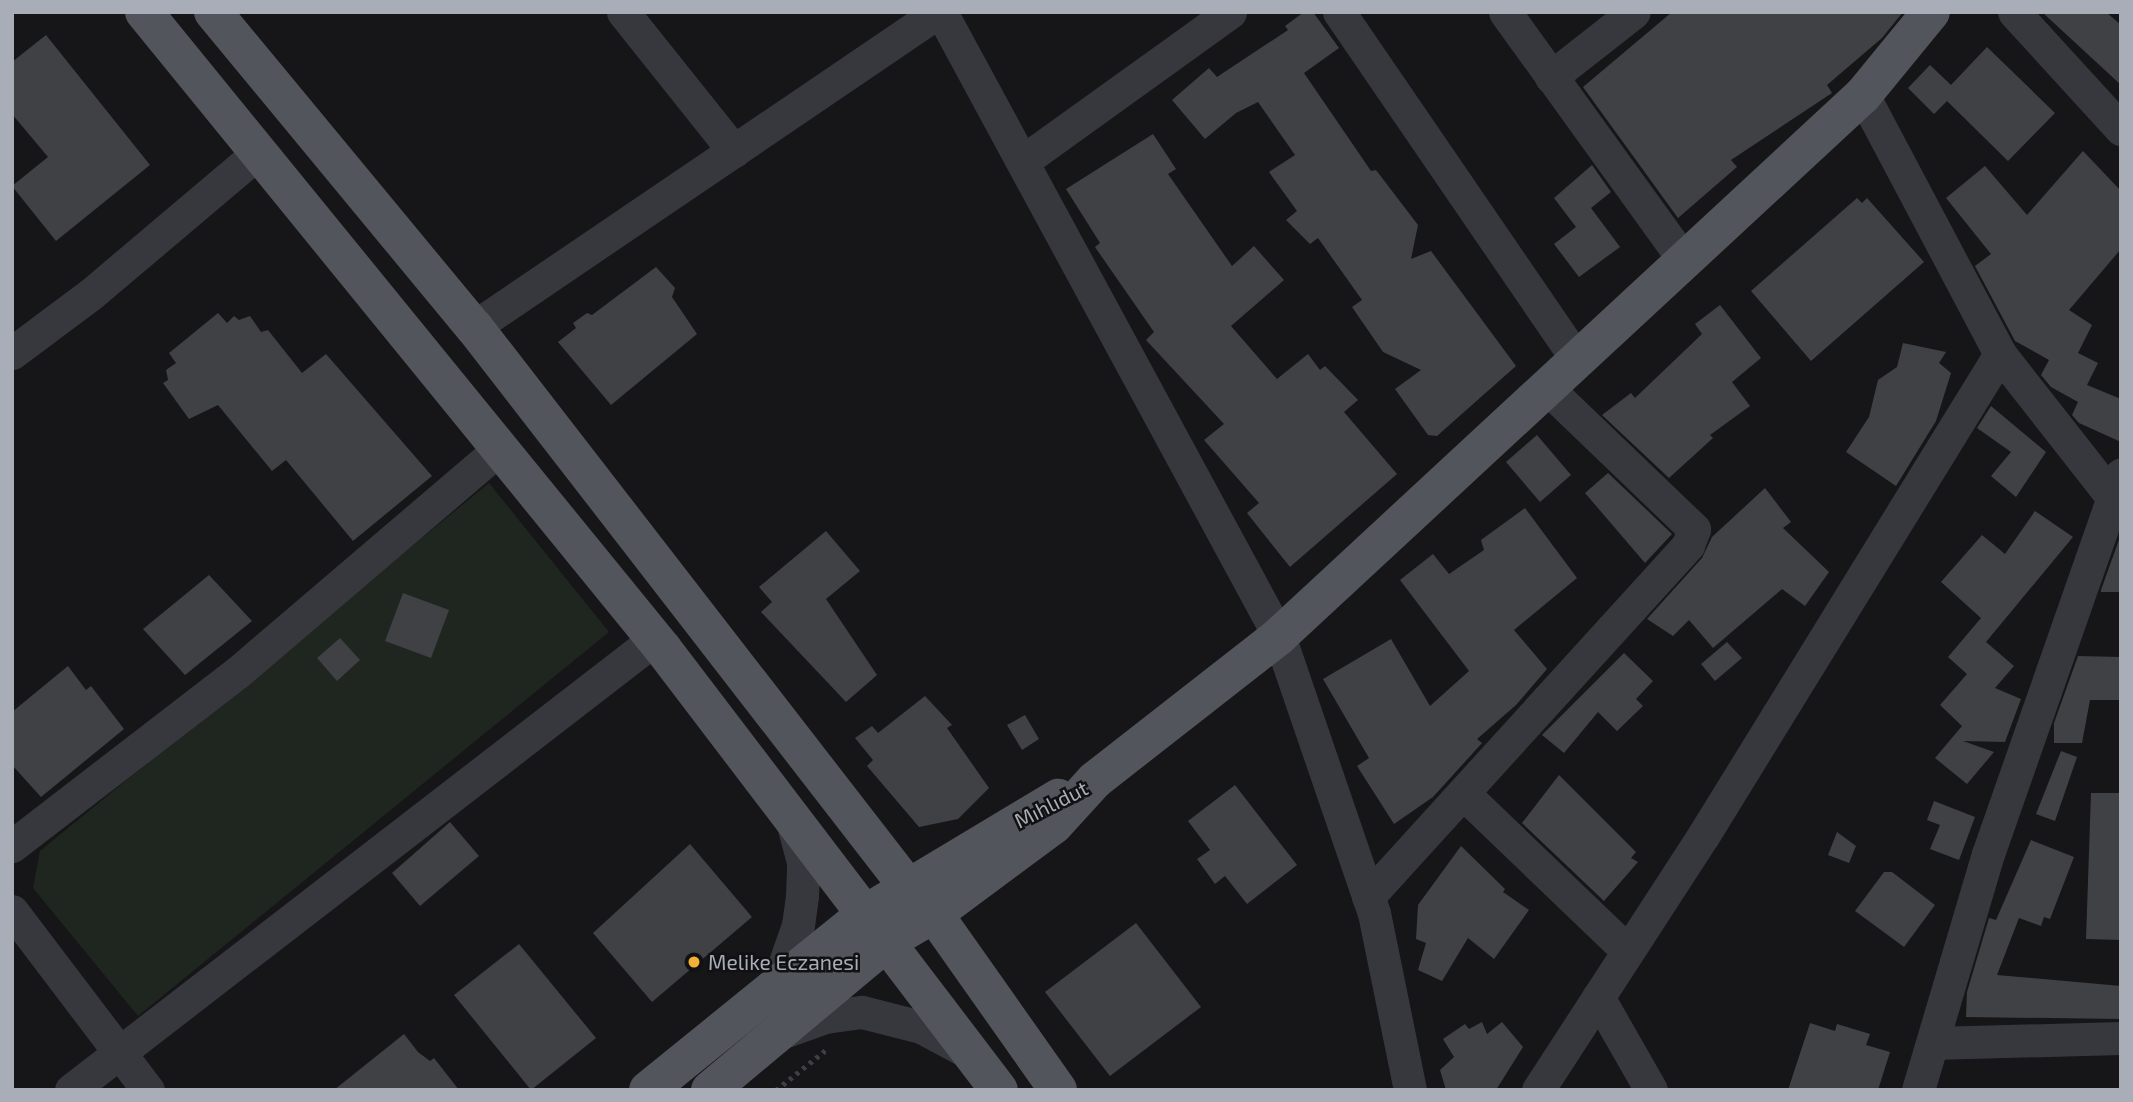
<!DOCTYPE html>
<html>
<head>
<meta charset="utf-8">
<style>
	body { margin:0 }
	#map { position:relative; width:2133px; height:1102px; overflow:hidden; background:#161618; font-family:"Exo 2",sans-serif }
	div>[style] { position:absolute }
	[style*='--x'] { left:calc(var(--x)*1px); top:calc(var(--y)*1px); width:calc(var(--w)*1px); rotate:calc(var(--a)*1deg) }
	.green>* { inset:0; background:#1e261f }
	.building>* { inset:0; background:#404145 }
	.path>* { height:4.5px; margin-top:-2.25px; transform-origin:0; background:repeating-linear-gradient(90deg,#3d3f44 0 3.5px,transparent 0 8.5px) }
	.minor>* { height:33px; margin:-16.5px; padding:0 16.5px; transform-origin:16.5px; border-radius:16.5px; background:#37383d }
	.major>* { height:38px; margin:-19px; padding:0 19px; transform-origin:19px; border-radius:19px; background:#53555c }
	.dots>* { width:19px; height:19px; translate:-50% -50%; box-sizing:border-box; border:4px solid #111113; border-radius:50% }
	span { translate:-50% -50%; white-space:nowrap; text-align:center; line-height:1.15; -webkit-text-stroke:5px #111113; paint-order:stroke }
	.street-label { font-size:21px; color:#a8adb8 }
	.poi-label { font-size:21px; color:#a8adb8 }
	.left { translate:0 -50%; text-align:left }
	.frame { position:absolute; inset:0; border:14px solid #a8adb8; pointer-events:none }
</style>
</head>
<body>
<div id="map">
	<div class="green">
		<i style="clip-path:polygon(489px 483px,609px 632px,138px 1016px,33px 888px,40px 851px)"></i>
	</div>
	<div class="building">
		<i style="clip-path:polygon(1304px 12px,1313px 12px,1339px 48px,1304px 73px,1371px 171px,1376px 170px,1418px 225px,1411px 259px,1431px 251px,1516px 366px,1437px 436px,1428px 435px,1395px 389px,1421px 370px,1383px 352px,1352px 307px,1362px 300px,1318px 238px,1310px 244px,1286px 220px,1297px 211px,1269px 172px,1295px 155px,1258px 102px,1236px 113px,1205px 139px,1172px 100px,1209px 68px,1217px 77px,1288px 30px,1285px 26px)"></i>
		<i style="clip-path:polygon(1672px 12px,1903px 12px,1882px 38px,1827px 85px,1832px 93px,1731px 160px,1737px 167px,1678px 218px,1583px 87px)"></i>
		<i style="clip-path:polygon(2042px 12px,2106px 12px,2121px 25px,2121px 85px)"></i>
		<i style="clip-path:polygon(46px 35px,150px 165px,56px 241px,12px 186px,48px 157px,12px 114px,12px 62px)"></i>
		<i style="clip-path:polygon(1987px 47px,2055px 113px,2008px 161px,1947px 101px,1934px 114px,1908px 88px,1930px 65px,1951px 85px)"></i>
		<i style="clip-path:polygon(1153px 134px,1176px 169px,1168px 174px,1232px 266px,1254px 246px,1284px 280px,1231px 326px,1277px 379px,1308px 354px,1320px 370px,1325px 366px,1358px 400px,1344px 412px,1397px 474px,1290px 567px,1247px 513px,1259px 503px,1204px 440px,1224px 424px,1146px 340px,1154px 332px,1095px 247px,1100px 243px,1066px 189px)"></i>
		<i style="clip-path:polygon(2083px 151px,2121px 191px,2121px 249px,2069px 310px,2092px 325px,2078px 353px,2098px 363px,2087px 385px,2121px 399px,2121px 442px,2079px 423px,2072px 415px,2078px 402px,2051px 387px,2041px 375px,2049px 360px,2015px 341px,1975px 266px,1991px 254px,1946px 198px,1985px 166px,2027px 215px)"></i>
		<i style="clip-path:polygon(1592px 165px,1611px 192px,1591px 208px,1620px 247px,1579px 277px,1554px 244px,1576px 227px,1554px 198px)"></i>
		<i style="clip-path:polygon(1857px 198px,1862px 203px,1867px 198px,1924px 262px,1811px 361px,1751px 291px)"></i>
		<i style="clip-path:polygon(656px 267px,675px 288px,672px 297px,697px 334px,611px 405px,558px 342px,576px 328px,573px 323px,587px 313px,592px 315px)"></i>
		<i style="clip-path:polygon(1720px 305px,1761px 358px,1732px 382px,1750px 406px,1710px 435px,1713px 438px,1669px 478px,1602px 415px,1631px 393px,1635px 398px,1702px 334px,1695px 324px)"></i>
		<i style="clip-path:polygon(218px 313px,227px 323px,234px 316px,239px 320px,250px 316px,261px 332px,268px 330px,302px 373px,326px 354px,432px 476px,353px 541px,286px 460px,272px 471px,218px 405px,189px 419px,163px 383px,168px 380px,166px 370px,176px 363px,169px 353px)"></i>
		<i style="clip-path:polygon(1903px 343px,1946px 352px,1939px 363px,1951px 373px,1936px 421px,1896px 486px,1846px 452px,1869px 417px,1878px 380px,1897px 367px)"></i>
		<i style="clip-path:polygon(1991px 406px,2046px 452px,2016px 497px,1991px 476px,2011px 452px,1977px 428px)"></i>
		<i style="clip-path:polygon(1537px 435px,1571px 475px,1540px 502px,1506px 462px)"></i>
		<i style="clip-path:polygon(1608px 473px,1672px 534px,1645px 563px,1585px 493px)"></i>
		<i style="clip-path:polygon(1765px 488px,1791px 522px,1783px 528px,1829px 572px,1805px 606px,1782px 589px,1713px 648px,1689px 620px,1673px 636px,1647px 619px,1702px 558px,1712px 537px)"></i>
		<i style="clip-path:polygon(1525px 508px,1577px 578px,1514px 630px,1547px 669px,1516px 705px,1477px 739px,1482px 743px,1433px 797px,1394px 824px,1357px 766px,1369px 758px,1323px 679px,1391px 639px,1430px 706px,1469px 671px,1400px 580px,1433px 554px,1449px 574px,1484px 550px,1481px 540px)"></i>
		<i style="clip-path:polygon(2035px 511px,2073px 537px,1986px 642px,2014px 666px,1995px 688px,2021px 699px,2005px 742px,1963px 741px,1994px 752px,1967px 784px,1935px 758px,1962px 726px,1940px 705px,1967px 674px,1948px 657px,1981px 618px,1941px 582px,1982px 535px,2005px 554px)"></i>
		<i style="clip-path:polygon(826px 531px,860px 571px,826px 599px,877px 675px,846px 702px,761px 612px,772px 602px,759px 587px)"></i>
		<i style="clip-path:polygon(2121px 534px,2121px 592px,2101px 592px,2101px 590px)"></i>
		<i style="clip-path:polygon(209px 575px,252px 621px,185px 675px,143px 629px)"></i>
		<i style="clip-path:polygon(403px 593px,449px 610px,431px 658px,385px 641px)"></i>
		<i style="clip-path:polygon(340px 638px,360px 660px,337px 681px,317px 658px)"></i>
		<i style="clip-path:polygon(1727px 642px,1742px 658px,1715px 681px,1701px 664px)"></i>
		<i style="clip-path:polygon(1624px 653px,1653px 681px,1636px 699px,1643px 706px,1617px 731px,1598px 712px,1564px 753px,1542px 735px)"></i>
		<i style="clip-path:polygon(2078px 656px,2121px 657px,2121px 700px,2090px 700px,2082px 743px,2054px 743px,2054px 723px)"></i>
		<i style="clip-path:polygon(68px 666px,86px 690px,91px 686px,124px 729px,41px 797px,12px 765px,12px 712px)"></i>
		<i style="clip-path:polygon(925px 696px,952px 725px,947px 728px,989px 788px,958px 819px,919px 827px,867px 766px,873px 760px,855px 738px,872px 726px,878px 733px)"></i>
		<i style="clip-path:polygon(1025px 715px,1039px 739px,1022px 750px,1007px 725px)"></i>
		<i style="clip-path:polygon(2061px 751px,2077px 757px,2055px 821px,2036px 814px)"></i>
		<i style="clip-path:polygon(1559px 775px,1636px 852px,1631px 858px,1638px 862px,1604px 901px,1522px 823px)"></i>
		<i style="clip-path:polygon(1235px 785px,1297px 865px,1247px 904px,1225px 876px,1215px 884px,1197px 859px,1210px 850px,1188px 821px)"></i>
		<i style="clip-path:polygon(2091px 793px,2121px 793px,2121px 940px,2086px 939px)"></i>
		<i style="clip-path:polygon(1934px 801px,1975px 817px,1959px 860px,1930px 849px,1940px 825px,1927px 820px)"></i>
		<i style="clip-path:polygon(450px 822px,479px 856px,420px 906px,392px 873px)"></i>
		<i style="clip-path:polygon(1837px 832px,1856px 846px,1849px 863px,1828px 855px)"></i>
		<i style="clip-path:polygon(2031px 840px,2074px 857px,2050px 919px,2044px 917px,2041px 926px,2019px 918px,1997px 975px,2121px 986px,2121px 1019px,1966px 1017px,1967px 992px,1989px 918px,1996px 920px)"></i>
		<i style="clip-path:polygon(690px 844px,752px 917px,652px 1002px,593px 933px)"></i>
		<i style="clip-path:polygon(1461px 846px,1505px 889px,1503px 892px,1529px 910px,1494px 959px,1468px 938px,1442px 981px,1418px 970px,1426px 943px,1416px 939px,1418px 905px)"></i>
		<i style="clip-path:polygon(1884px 872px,1892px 872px,1935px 905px,1904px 947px,1855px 911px)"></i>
		<i style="clip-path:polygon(1136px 923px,1201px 1007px,1110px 1076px,1045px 992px)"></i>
		<i style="clip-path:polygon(519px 944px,596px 1038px,531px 1090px,454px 995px)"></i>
		<i style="clip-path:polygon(1482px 1022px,1487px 1034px,1502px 1022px,1523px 1047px,1496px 1090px,1446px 1090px,1440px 1070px,1454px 1057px,1443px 1039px,1465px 1024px,1469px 1029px)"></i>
		<i style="clip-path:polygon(1810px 1023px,1835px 1031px,1837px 1024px,1870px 1034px,1866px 1045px,1890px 1052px,1878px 1090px,1788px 1090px)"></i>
		<i style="clip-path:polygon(404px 1034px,418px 1052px,430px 1061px,434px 1058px,459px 1090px,334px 1090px)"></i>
	</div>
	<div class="path">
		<i style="--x:776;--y:1090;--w:65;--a:-38.8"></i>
	</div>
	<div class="minor">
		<i style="--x:623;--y:12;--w:178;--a:51.4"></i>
		<i style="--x:941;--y:12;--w:710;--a:61.56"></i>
		<i style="--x:1279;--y:636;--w:293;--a:71.1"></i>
		<i style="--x:1374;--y:913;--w:181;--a:78.5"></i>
		<i style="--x:1339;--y:12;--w:422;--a:55.6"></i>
		<i style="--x:1505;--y:12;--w:306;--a:54.2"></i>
		<i style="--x:2014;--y:12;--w:159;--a:47.6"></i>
		<i style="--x:1551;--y:77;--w:105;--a:-38.1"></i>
		<i style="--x:1863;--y:95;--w:293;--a:62.1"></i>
		<i style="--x:2000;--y:354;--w:182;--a:51.9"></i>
		<i style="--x:1023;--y:161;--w:255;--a:-35.7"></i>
		<i style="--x:474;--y:327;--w:561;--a:-34.17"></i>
		<i style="--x:12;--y:353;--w:99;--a:-36.8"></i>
		<i style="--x:91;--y:294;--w:219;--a:-40.2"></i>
		<i style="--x:1463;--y:793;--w:228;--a:43.8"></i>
		<i style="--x:12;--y:846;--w:285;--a:-37.6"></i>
		<i style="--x:238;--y:672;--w:345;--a:-40.5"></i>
		<i style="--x:1368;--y:897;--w:476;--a:-47.7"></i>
		<i style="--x:1688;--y:545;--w:17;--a:-69"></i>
		<i style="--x:1694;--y:529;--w:202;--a:-136.2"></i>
		<i style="--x:12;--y:911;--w:225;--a:52.8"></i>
		<i style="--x:777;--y:985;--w:64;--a:-70.7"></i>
		<i style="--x:798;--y:925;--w:29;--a:-82"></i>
		<i style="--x:802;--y:896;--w:34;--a:-88"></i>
		<i style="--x:803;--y:862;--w:42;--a:-105"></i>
		<i style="--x:1598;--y:997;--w:107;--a:60.3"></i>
		<i style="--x:786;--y:1031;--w:41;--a:-19.7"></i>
		<i style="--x:825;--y:1017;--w:37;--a:-8"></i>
		<i style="--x:862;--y:1012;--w:61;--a:14.3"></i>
		<i style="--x:921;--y:1027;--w:55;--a:28"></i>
		<i style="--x:1933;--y:1043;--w:188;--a:-1.5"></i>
		<i style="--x:71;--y:1090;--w:738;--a:-37.68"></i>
		<i style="--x:1538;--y:1090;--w:303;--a:-57"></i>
		<i style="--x:1703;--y:836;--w:566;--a:-58.36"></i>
		<i style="--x:1918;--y:1090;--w:246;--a:-73.5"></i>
		<i style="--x:1988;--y:854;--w:402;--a:-70.7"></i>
	</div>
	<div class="major">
		<i style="--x:144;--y:12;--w:822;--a:50.83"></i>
		<i style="--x:663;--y:649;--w:554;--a:52.7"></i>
		<i style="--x:213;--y:12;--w:409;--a:50.4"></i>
		<i style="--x:474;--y:327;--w:712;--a:52.24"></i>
		<i style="--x:910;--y:890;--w:34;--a:45"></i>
		<i style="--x:934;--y:914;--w:215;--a:54.8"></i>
		<i style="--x:648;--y:1090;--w:283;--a:-39"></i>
		<i style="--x:868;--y:912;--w:222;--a:-31"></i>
		<i style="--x:710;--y:1090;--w:232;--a:-39.9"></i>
		<i style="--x:888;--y:941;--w:53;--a:-30.4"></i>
		<i style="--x:934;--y:914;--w:149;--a:-36.6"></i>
		<i style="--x:1054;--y:825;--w:61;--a:-47.7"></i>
		<i style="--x:1095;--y:780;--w:234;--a:-38"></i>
		<i style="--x:1279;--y:636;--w:796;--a:-42.81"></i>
		<i style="--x:1863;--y:95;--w:107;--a:-50.7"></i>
	</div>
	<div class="dots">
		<i style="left:694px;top:962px;background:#f2b134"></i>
	</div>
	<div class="street-label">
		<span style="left:1051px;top:804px;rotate:-27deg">Mıhlıdut</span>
	</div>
	<div class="poi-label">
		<span class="left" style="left:708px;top:962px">Melike Eczanesi</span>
	</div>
	<div class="frame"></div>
</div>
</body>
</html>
